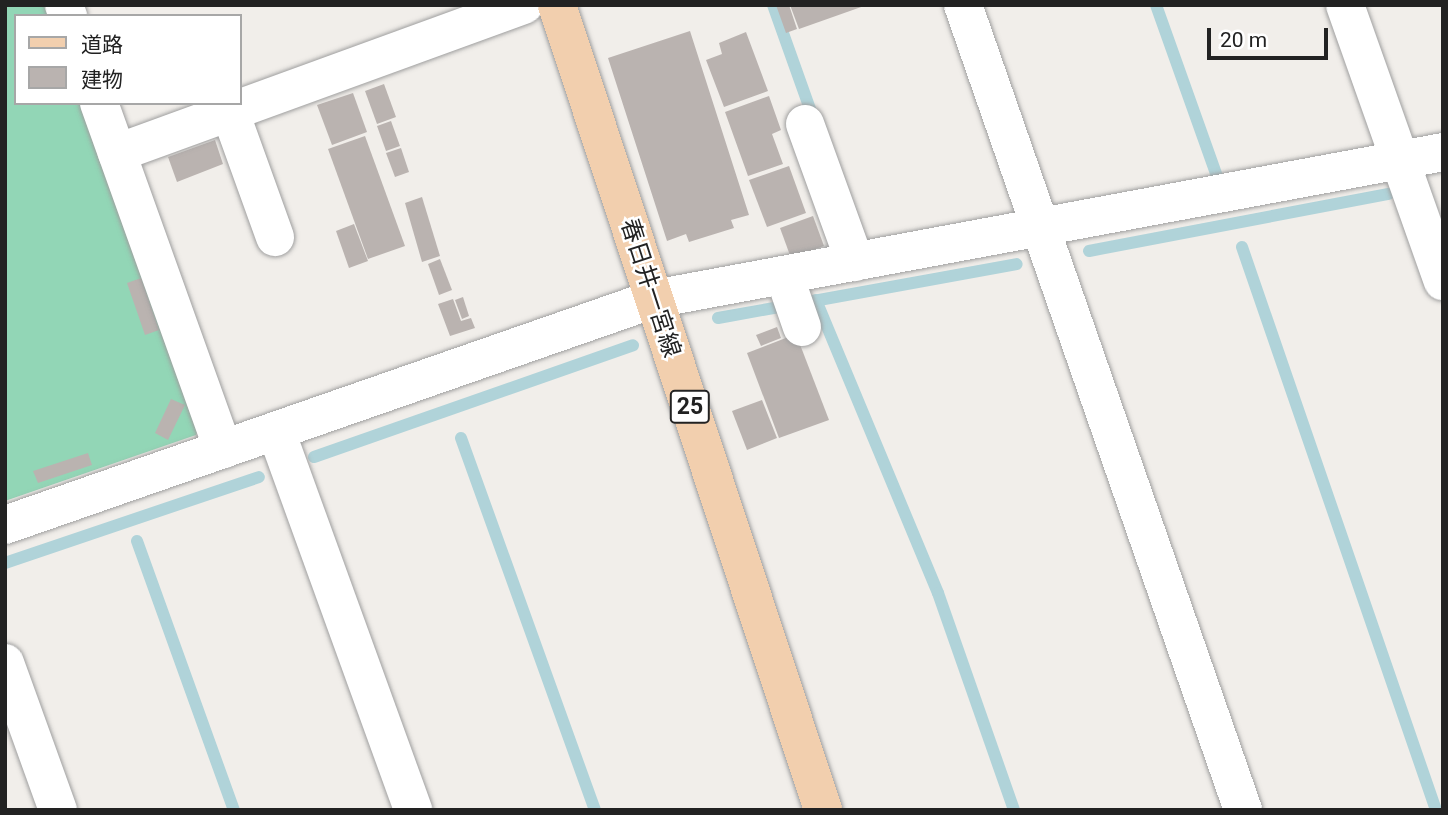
<!DOCTYPE html>
<html>
<head>
<meta charset="utf-8">
<style>
	body { margin:0 }
	#map { position:relative; width:1448px; height:815px; overflow:hidden; background:#f1eeea; font-family:Roboto,"Noto Sans JP",sans-serif }
	div>[style] { position:absolute }
	[style*='--x'] { left:calc(var(--x)*1px); top:calc(var(--y)*1px); width:calc(var(--w)*1px); rotate:calc(var(--a)*1deg) }
	.pitch>* { inset:0; background:#92d6b6 }
	.stream>* { height:12px; margin:-6px; padding:0 6px; transform-origin:6px; border-radius:6px; background:#b0d3d9 }
	.building>* { inset:0; background:#bab3b0 }
	.roads { filter:drop-shadow(0 0 2px #9f9f9f) drop-shadow(0 0 2px #9f9f9f) }
	.minor>* { height:38px; margin:-19px; padding:0 19px; transform-origin:19px; border-radius:19px; background:#fff }
	.major>* { height:38px; margin:-19px; padding:0 19px; transform-origin:19px; border-radius:19px; background:#f2cfae }
	span { translate:-50% -50%; white-space:nowrap; text-align:center; line-height:1.15; -webkit-text-stroke:5px #fff; paint-order:stroke }
	.shield-label span { padding:2px 5px; background:#fff; border:2px solid; border-radius:5px; -webkit-text-stroke-width:0 }
	.shield-label { font-size:23px; color:#222; font-weight:700 }
	.street-label { font-size:24px; color:#222 }
	.frame { position:absolute; inset:0; border:7px solid #222; pointer-events:none }
	.legend { position:absolute; left:14px; top:14px; width:228px; height:91px; box-sizing:border-box; background:#fff; border:2px solid #a7a7a7; margin:0; padding:9px 12px; list-style:none; font-size:21px; color:#222 }
	.legend li { display:flex; align-items:center; gap:14px; height:35px }
	.legend b { width:35px; border:2px solid #a7a7a7 }
	.scale { position:absolute; left:1207px; top:28px; width:121px; height:32px; box-sizing:border-box; border:4px solid #222; border-top:0; padding-left:9px; font-size:21px; line-height:24px; white-space:nowrap; color:#222; -webkit-text-stroke:5px #fff; paint-order:stroke }
</style>
</head>
<body>
<div id="map">
	<div class="pitch">
		<i style="clip-path:polygon(5px 5px,50px 5px,54px 16px,16px 16px,16px 103px,85px 103px,201px 422px,196px 435px,5px 501px)"></i>
	</div>
	<div class="stream">
		<i style="--x:773;--y:5;--w:122;--a:70.4"></i>
		<i style="--x:1156;--y:5;--w:182;--a:70.4"></i>
		<i style="--x:1242;--y:247;--w:595;--a:70.99"></i>
		<i style="--x:1089;--y:251;--w:305;--a:-10.8"></i>
		<i style="--x:816;--y:300;--w:317;--a:67.4"></i>
		<i style="--x:938;--y:593;--w:230;--a:70.7"></i>
		<i style="--x:808;--y:302;--w:212;--a:-10.3"></i>
		<i style="--x:718;--y:318;--w:73;--a:-10.2"></i>
		<i style="--x:461;--y:438;--w:395;--a:70.2"></i>
		<i style="--x:314;--y:457;--w:338;--a:-19.3"></i>
		<i style="--x:137;--y:541;--w:286;--a:70.2"></i>
		<i style="--x:5;--y:563;--w:268;--a:-18.7"></i>
	</div>
	<div class="building">
		<i style="clip-path:polygon(776px 5px,789px 5px,797px 29px,786px 33px)"></i>
		<i style="clip-path:polygon(790px 5px,864px 5px,864px 6px,799px 29px)"></i>
		<i style="clip-path:polygon(690px 31px,749px 215px,731px 220px,734px 228px,689px 242px,686px 234px,667px 241px,608px 58px)"></i>
		<i style="clip-path:polygon(746px 32px,768px 91px,724px 107px,706px 60px,722px 54px,719px 43px)"></i>
		<i style="clip-path:polygon(384px 84px,396px 117px,377px 124px,365px 91px)"></i>
		<i style="clip-path:polygon(353px 93px,367px 132px,332px 145px,317px 105px)"></i>
		<i style="clip-path:polygon(769px 96px,781px 130px,772px 134px,783px 164px,748px 176px,725px 112px)"></i>
		<i style="clip-path:polygon(391px 121px,400px 146px,386px 151px,377px 126px)"></i>
		<i style="clip-path:polygon(365px 136px,405px 246px,368px 259px,328px 149px)"></i>
		<i style="clip-path:polygon(215px 140px,223px 164px,177px 182px,168px 157px)"></i>
		<i style="clip-path:polygon(401px 148px,409px 172px,395px 177px,386px 153px)"></i>
		<i style="clip-path:polygon(789px 166px,806px 213px,767px 227px,749px 180px)"></i>
		<i style="clip-path:polygon(422px 197px,440px 256px,422px 262px,405px 203px)"></i>
		<i style="clip-path:polygon(813px 216px,824px 246px,791px 258px,780px 228px)"></i>
		<i style="clip-path:polygon(354px 224px,368px 261px,349px 268px,336px 231px)"></i>
		<i style="clip-path:polygon(440px 259px,452px 290px,439px 295px,428px 264px)"></i>
		<i style="clip-path:polygon(141px 278px,159px 330px,145px 335px,127px 283px)"></i>
		<i style="clip-path:polygon(463px 297px,469px 316px,462px 319px,455px 300px)"></i>
		<i style="clip-path:polygon(453px 299px,461px 321px,471px 318px,475px 328px,450px 336px,438px 304px)"></i>
		<i style="clip-path:polygon(777px 327px,781px 338px,761px 346px,756px 335px)"></i>
		<i style="clip-path:polygon(796px 334px,829px 420px,779px 438px,747px 353px)"></i>
		<i style="clip-path:polygon(171px 399px,185px 405px,168px 440px,155px 433px)"></i>
		<i style="clip-path:polygon(762px 400px,777px 438px,747px 450px,732px 411px)"></i>
		<i style="clip-path:polygon(88px 453px,92px 465px,38px 483px,33px 471px)"></i>
	</div>
	<div class="roads">
		<div class="minor">
			<i style="--x:64;--y:5;--w:12;--a:70"></i>
			<i style="--x:963;--y:5;--w:852;--a:70.82"></i>
			<i style="--x:1345;--y:5;--w:293;--a:70.5"></i>
			<i style="--x:99;--y:103;--w:368;--a:70.3"></i>
			<i style="--x:230;--y:112;--w:133;--a:70.2"></i>
			<i style="--x:805;--y:124;--w:147;--a:70.1"></i>
			<i style="--x:117;--y:153;--w:433;--a:-20"></i>
			<i style="--x:784;--y:275;--w:55;--a:70.9"></i>
			<i style="--x:276;--y:431;--w:403;--a:70.1"></i>
			<i style="--x:5;--y:525;--w:687;--a:-19.2"></i>
			<i style="--x:654;--y:299;--w:803;--a:-10.55"></i>
			<i style="--x:5;--y:663;--w:156;--a:70.2"></i>
		</div>
		<div class="major">
			<i style="--x:557;--y:5;--w:848;--a:71.71"></i>
		</div>
	</div>
	<div class="shield-label">
		<span style="left:690px;top:407px">25</span>
	</div>
	<div class="street-label">
		<span style="left:650px;top:288px;rotate:72deg">春日井一宮線</span>
	</div>
	<div class="frame"></div>
	<ul class="legend">
	<li><b style="height:9px;background:#f2cfae"></b>道路</li>
	<li><b style="height:19px;background:#bab3b0"></b>建物</li>
	</ul>
	<div class="scale">20 m</div>
</div>
</body>
</html>
